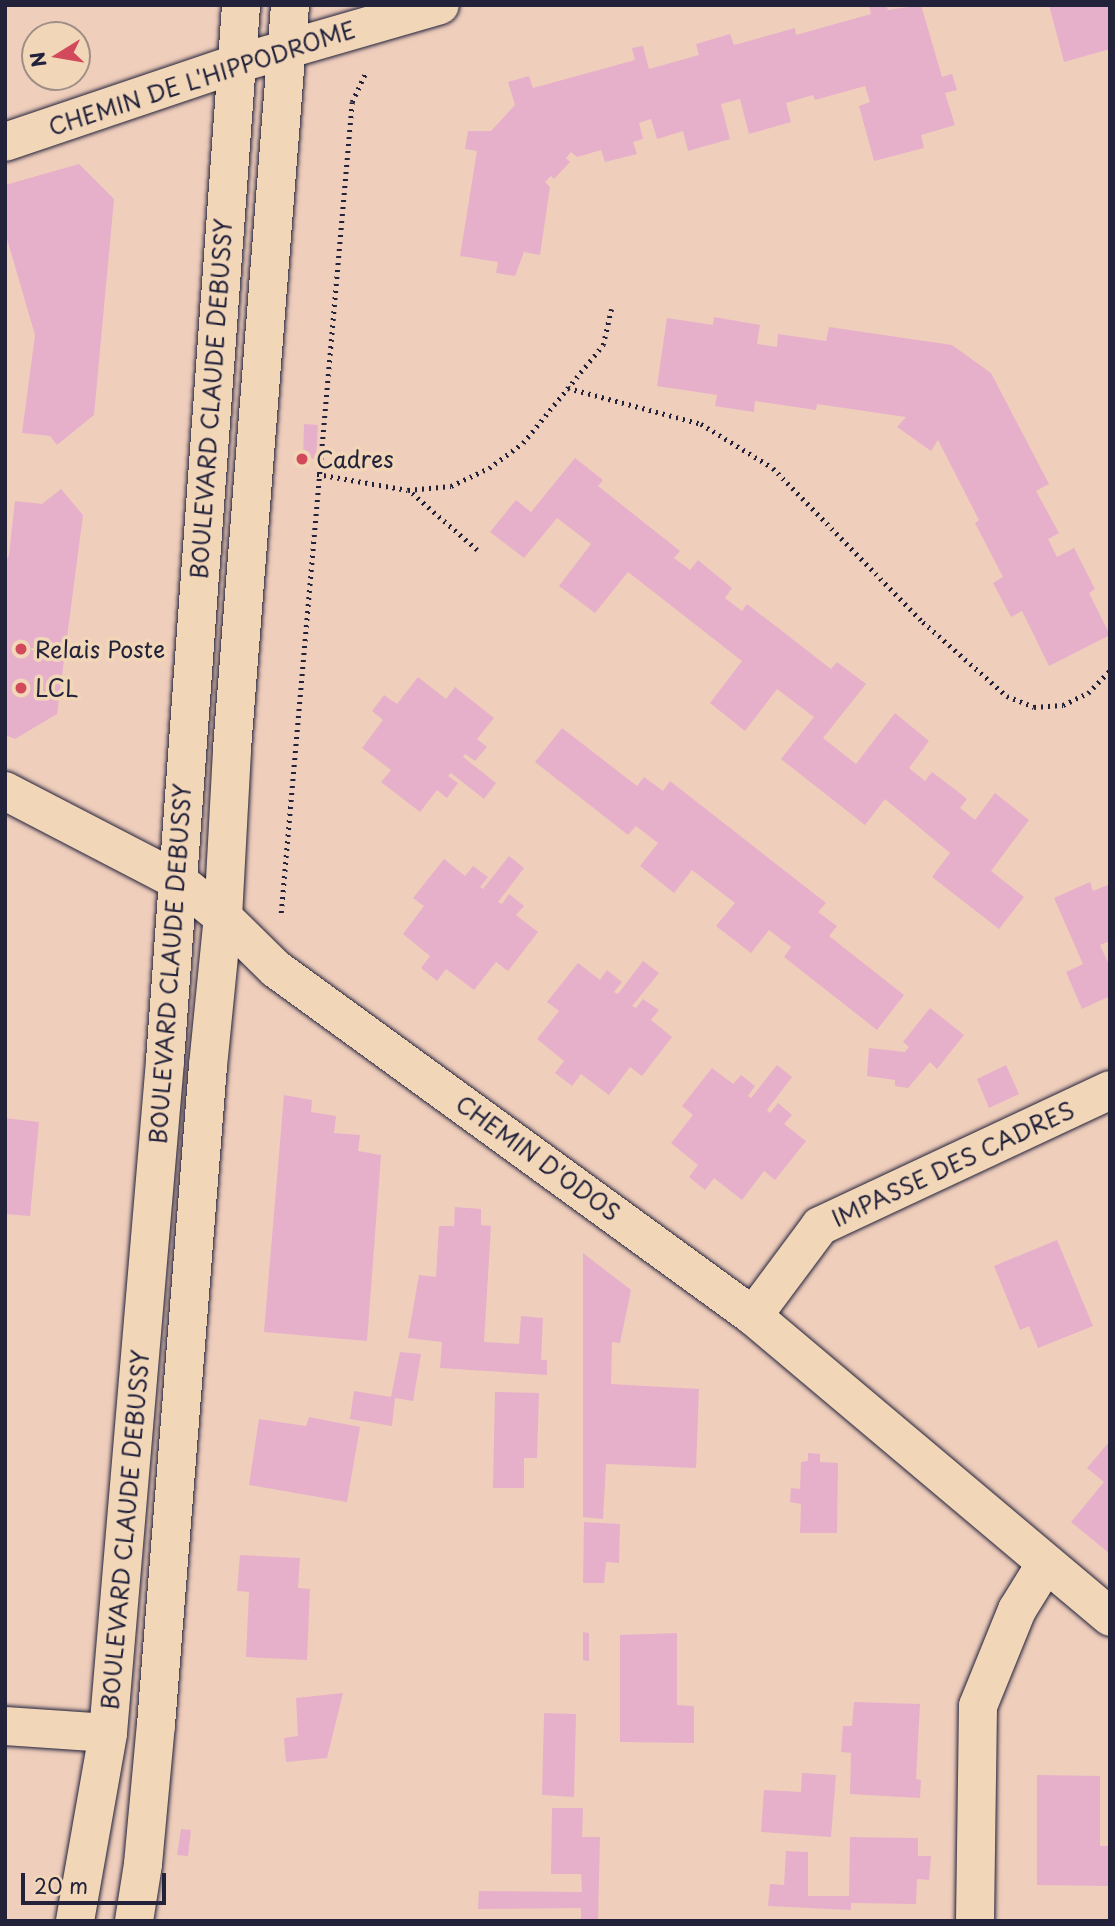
<!DOCTYPE html>
<html>
<head>
<meta charset="utf-8">
<style>
	body { margin:0 }
	#map { position:relative; width:1115px; height:1926px; overflow:hidden; background:#f0cebc; font-family:"Playpen Sans",sans-serif }
	div>[style] { position:absolute }
	[style*='--x'] { left:calc(var(--x)*1px); top:calc(var(--y)*1px); width:calc(var(--w)*1px); rotate:calc(var(--a)*1deg) }
	.building>* { inset:0; background:#e6b0ca }
	.path>* { height:4.5px; margin-top:-2.25px; transform-origin:0; background:repeating-linear-gradient(90deg,#22223b 0 2px,transparent 0 7px) }
	.roads { filter:drop-shadow(0 0 2px #22223b) drop-shadow(0 0 2px #22223b) }
	.street>* { height:38px; margin:-19px; padding:0 19px; transform-origin:19px; border-radius:19px; background:#f2d6b8 }
	.secondary>* { height:38px; margin:-19px; padding:0 19px; transform-origin:19px; border-radius:19px; background:#f2d6b8 }
	.primary>* { height:38px; margin:-19px; padding:0 19px; transform-origin:19px; border-radius:19px; background:#f2d6b8 }
	.dots>* { width:19px; height:19px; translate:-50% -50%; box-sizing:border-box; border:4px solid #f2d6b8; border-radius:50% }
	span { translate:-50% -50%; white-space:nowrap; text-align:center; line-height:1.15; -webkit-text-stroke:7px #f2d6b8; paint-order:stroke }
	.street-label { font-size:23px; color:#22223b }
	.poi-label { font-size:23px; color:#22223b }
	.left { translate:0 -50%; text-align:left }
	.frame { position:absolute; inset:0; border:7px solid #22223b; pointer-events:none }
	.north { position:absolute; left:21px; top:21px; width:70px; height:70px; box-sizing:border-box; background:#f2d6b8; border:2px solid #9f8e86; border-radius:50%; rotate:259deg; font-size:19px; font-weight:700; line-height:28px; text-align:center; color:#22223b }
	.north::after { content:''; display:block; margin:auto; width:24px; height:32px; background:#d1495b; clip-path:polygon(50% 0,100% 100%,50% 72%,0 100%) }
	.scale { position:absolute; left:21px; top:1873px; width:145px; height:32px; box-sizing:border-box; border:4px solid #22223b; border-top:0; padding-left:9px; font-size:21px; line-height:24px; white-space:nowrap; color:#22223b; -webkit-text-stroke:5px #f2d6b8; paint-order:stroke }
</style>
</head>
<body>
<div id="map">
	<div class="building">
		<i style="clip-path:polygon(869px 5px,886px 5px,888px 10px,921px 5px,942px 77px,952px 74px,957px 90px,945px 93px,955px 125px,921px 135px,924px 148px,874px 161px,859px 106px,870px 102px,865px 86px,815px 100px,813px 95px,786px 103px,791px 122px,749px 134px,740px 99px,721px 104px,730px 139px,688px 151px,683px 131px,657px 139px,651px 119px,639px 123px,643px 139px,633px 142px,637px 154px,605px 162px,601px 150px,577px 157px,571px 152px,566px 158px,570px 162px,554px 179px,551px 176px,545px 182px,550px 187px,540px 255px,524px 252px,515px 276px,496px 273px,498px 262px,460px 256px,477px 151px,465px 149px,468px 131px,491px 131px,515px 105px,508px 82px,529px 76px,533px 88px,635px 60px,632px 48px,643px 46px,649px 69px,699px 55px,696px 44px,730px 34px,734px 45px,795px 28px,796px 35px,871px 14px)"></i>
		<i style="clip-path:polygon(1049px 5px,1110px 5px,1110px 49px,1064px 62px)"></i>
		<i style="clip-path:polygon(79px 164px,114px 199px,94px 415px,57px 445px,50px 436px,22px 433px,35px 335px,5px 232px,5px 185px)"></i>
		<i style="clip-path:polygon(714px 317px,760px 325px,757px 344px,777px 347px,778px 334px,826px 341px,829px 327px,952px 345px,991px 373px,1049px 484px,1036px 491px,1059px 533px,1048px 539px,1057px 557px,1074px 548px,1095px 589px,1089px 593px,1110px 635px,1049px 666px,1022px 611px,1011px 617px,993px 583px,1003px 577px,975px 523px,979px 520px,938px 440px,931px 451px,897px 427px,906px 417px,817px 404px,816px 410px,755px 401px,754px 412px,715px 406px,717px 395px,657px 386px,667px 318px,713px 325px)"></i>
		<i style="clip-path:polygon(304px 424px,318px 425px,316px 459px,303px 458px)"></i>
		<i style="clip-path:polygon(575px 458px,603px 480px,598px 486px,680px 551px,674px 558px,690px 570px,698px 560px,732px 588px,725px 598px,742px 611px,747px 604px,831px 669px,837px 662px,866px 684px,823px 738px,856px 764px,895px 713px,929px 741px,909px 768px,925px 781px,932px 772px,961px 794px,967px 799px,960px 808px,975px 820px,995px 793px,1029px 820px,991px 871px,1024px 897px,999px 929px,932px 877px,950px 853px,885px 799px,865px 825px,781px 759px,814px 717px,777px 689px,745px 731px,710px 703px,742px 661px,628px 572px,595px 613px,559px 586px,591px 544px,557px 518px,524px 558px,490px 532px,516px 500px,531px 512px)"></i>
		<i style="clip-path:polygon(61px 489px,83px 515px,57px 714px,15px 739px,5px 735px,5px 563px,9px 555px,15px 501px,42px 504px)"></i>
		<i style="clip-path:polygon(418px 677px,446px 699px,455px 687px,494px 718px,477px 739px,487px 747px,475px 761px,465px 754px,463px 757px,496px 783px,484px 799px,451px 773px,448px 776px,458px 783px,447px 798px,437px 790px,420px 812px,381px 782px,391px 770px,362px 748px,383px 720px,372px 711px,384px 695px,397px 704px)"></i>
		<i style="clip-path:polygon(562px 728px,637px 786px,644px 777px,663px 791px,670px 781px,826px 903px,818px 912px,837px 926px,829px 936px,904px 995px,877px 1030px,784px 957px,791px 947px,769px 930px,751px 953px,716px 926px,735px 903px,692px 870px,674px 893px,640px 866px,658px 843px,636px 826px,628px 835px,535px 762px)"></i>
		<i style="clip-path:polygon(509px 856px,524px 868px,498px 902px,502px 904px,509px 894px,524px 906px,516px 915px,538px 932px,508px 971px,496px 962px,474px 990px,446px 969px,437px 981px,421px 968px,430px 956px,403px 934px,424px 906px,413px 898px,444px 859px,465px 876px,473px 866px,488px 877px,480px 887px,483px 889px)"></i>
		<i style="clip-path:polygon(1090px 882px,1093px 891px,1110px 884px,1110px 941px,1100px 945px,1110px 967px,1110px 996px,1082px 1009px,1066px 972px,1083px 964px,1054px 898px)"></i>
		<i style="clip-path:polygon(643px 961px,659px 973px,632px 1006px,636px 1008px,643px 999px,659px 1010px,651px 1020px,672px 1037px,642px 1076px,630px 1067px,609px 1095px,581px 1074px,572px 1086px,555px 1073px,564px 1061px,537px 1039px,559px 1011px,547px 1002px,578px 963px,600px 980px,607px 970px,622px 982px,614px 992px,618px 994px)"></i>
		<i style="clip-path:polygon(930px 1008px,964px 1035px,937px 1069px,930px 1062px,908px 1088px,895px 1086px,895px 1080px,867px 1076px,869px 1048px,905px 1052px,909px 1047px,903px 1042px)"></i>
		<i style="clip-path:polygon(777px 1065px,792px 1077px,767px 1110px,770px 1113px,778px 1103px,792px 1115px,784px 1124px,806px 1141px,775px 1180px,764px 1171px,742px 1200px,714px 1178px,705px 1190px,689px 1177px,698px 1165px,671px 1143px,693px 1115px,682px 1106px,712px 1068px,733px 1084px,741px 1075px,755px 1086px,748px 1096px,751px 1098px)"></i>
		<i style="clip-path:polygon(1006px 1065px,1019px 1094px,989px 1108px,977px 1079px)"></i>
		<i style="clip-path:polygon(284px 1095px,312px 1100px,311px 1112px,336px 1116px,334px 1133px,360px 1135px,358px 1151px,381px 1155px,367px 1341px,264px 1332px)"></i>
		<i style="clip-path:polygon(5px 1118px,39px 1122px,30px 1216px,5px 1214px)"></i>
		<i style="clip-path:polygon(455px 1207px,481px 1209px,481px 1225px,491px 1226px,484px 1342px,519px 1344px,521px 1316px,543px 1318px,541px 1360px,547px 1360px,547px 1375px,440px 1368px,442px 1342px,408px 1338px,419px 1275px,436px 1277px,439px 1226px,454px 1226px)"></i>
		<i style="clip-path:polygon(1057px 1240px,1093px 1326px,1038px 1348px,1029px 1326px,1020px 1330px,994px 1266px)"></i>
		<i style="clip-path:polygon(583px 1253px,631px 1290px,620px 1343px,612px 1342px,611px 1384px,699px 1389px,696px 1468px,606px 1464px,603px 1519px,583px 1517px)"></i>
		<i style="clip-path:polygon(400px 1352px,421px 1354px,413px 1401px,395px 1398px,392px 1426px,350px 1419px,354px 1391px,391px 1397px)"></i>
		<i style="clip-path:polygon(495px 1392px,539px 1393px,537px 1458px,524px 1458px,524px 1488px,493px 1488px)"></i>
		<i style="clip-path:polygon(309px 1417px,360px 1427px,347px 1502px,249px 1485px,259px 1419px,306px 1426px)"></i>
		<i style="clip-path:polygon(1110px 1441px,1110px 1554px,1071px 1522px,1104px 1482px,1087px 1468px)"></i>
		<i style="clip-path:polygon(808px 1453px,820px 1454px,820px 1462px,838px 1463px,837px 1533px,800px 1533px,801px 1504px,790px 1502px,791px 1488px,800px 1489px,801px 1462px,808px 1461px)"></i>
		<i style="clip-path:polygon(584px 1522px,620px 1524px,619px 1563px,606px 1562px,604px 1583px,583px 1583px)"></i>
		<i style="clip-path:polygon(240px 1555px,300px 1558px,298px 1588px,310px 1589px,307px 1660px,246px 1657px,249px 1592px,237px 1591px)"></i>
		<i style="clip-path:polygon(583px 1632px,589px 1633px,589px 1661px,583px 1660px)"></i>
		<i style="clip-path:polygon(677px 1633px,677px 1705px,694px 1706px,694px 1743px,620px 1742px,620px 1635px)"></i>
		<i style="clip-path:polygon(343px 1693px,327px 1758px,286px 1762px,284px 1738px,298px 1736px,296px 1698px)"></i>
		<i style="clip-path:polygon(854px 1702px,920px 1704px,916px 1779px,921px 1780px,920px 1798px,850px 1794px,851px 1753px,841px 1752px,843px 1726px,852px 1726px)"></i>
		<i style="clip-path:polygon(544px 1713px,576px 1714px,574px 1797px,542px 1795px)"></i>
		<i style="clip-path:polygon(802px 1773px,836px 1775px,831px 1837px,761px 1832px,764px 1790px,801px 1792px)"></i>
		<i style="clip-path:polygon(1037px 1775px,1100px 1776px,1100px 1846px,1110px 1846px,1110px 1886px,1037px 1885px)"></i>
		<i style="clip-path:polygon(552px 1808px,583px 1808px,582px 1837px,600px 1837px,598px 1921px,581px 1921px,581px 1908px,478px 1909px,479px 1891px,582px 1892px,581px 1874px,551px 1874px)"></i>
		<i style="clip-path:polygon(181px 1829px,191px 1830px,188px 1856px,177px 1855px)"></i>
		<i style="clip-path:polygon(850px 1837px,918px 1838px,918px 1856px,931px 1856px,929px 1880px,917px 1879px,916px 1904px,851px 1903px,851px 1910px,768px 1906px,770px 1884px,784px 1885px,786px 1851px,808px 1852px,808px 1896px,849px 1896px)"></i>
	</div>
	<div class="path">
		<i style="--x:568;--y:388;--w:138;--a:15.1"></i>
		<i style="--x:701;--y:424;--w:84;--a:31.4"></i>
		<i style="--x:773;--y:468;--w:215;--a:45.8"></i>
		<i style="--x:923;--y:622;--w:112;--a:41.4"></i>
		<i style="--x:1007;--y:696;--w:29;--a:22"></i>
		<i style="--x:1034;--y:707;--w:29;--a:-4"></i>
		<i style="--x:1063;--y:705;--w:28;--a:-26"></i>
		<i style="--x:1088;--y:693;--w:32;--a:-46"></i>
		<i style="--x:317;--y:474;--w:92;--a:10"></i>
		<i style="--x:477;--y:550;--w:91;--a:-139"></i>
		<i style="--x:408;--y:490;--w:43;--a:-5.3"></i>
		<i style="--x:451;--y:486;--w:42;--a:-25.3"></i>
		<i style="--x:489;--y:468;--w:42;--a:-36.3"></i>
		<i style="--x:523;--y:443;--w:127;--a:-50.8"></i>
		<i style="--x:603;--y:345;--w:37;--a:-77"></i>
		<i style="--x:281;--y:913;--w:814;--a:-85"></i>
		<i style="--x:352;--y:102;--w:31;--a:-65"></i>
	</div>
	<div class="roads">
		<div class="street">
			<i style="--x:5;--y:142;--w:244;--a:-18.7"></i>
			<i style="--x:236;--y:64;--w:212;--a:-16.1"></i>
			<i style="--x:753;--y:1316;--w:112;--a:-53.3"></i>
			<i style="--x:820;--y:1226;--w:320;--a:-25.1"></i>
			<i style="--x:5;--y:1726;--w:103;--a:3.9"></i>
			<i style="--x:975;--y:1921;--w:215;--a:-89.2"></i>
			<i style="--x:978;--y:1706;--w:104;--a:-67.9"></i>
			<i style="--x:1017;--y:1610;--w:55;--a:-58.3"></i>
		</div>
		<div class="secondary">
			<i style="--x:5;--y:791;--w:194;--a:27.4"></i>
			<i style="--x:177;--y:880;--w:59;--a:38.8"></i>
			<i style="--x:223;--y:917;--w:74;--a:44.5"></i>
			<i style="--x:276;--y:969;--w:590;--a:36.03"></i>
			<i style="--x:753;--y:1316;--w:467;--a:40.1"></i>
		</div>
		<div class="primary">
			<i style="--x:75;--y:1921;--w:191;--a:-80"></i>
			<i style="--x:108;--y:1733;--w:674;--a:-85.15"></i>
			<i style="--x:165;--y:1061;--w:1059;--a:-85.88"></i>
			<i style="--x:134;--y:1921;--w:58;--a:-81"></i>
			<i style="--x:143;--y:1864;--w:140;--a:-84.7"></i>
			<i style="--x:156;--y:1725;--w:661;--a:-85.49"></i>
			<i style="--x:208;--y:1066;--w:150;--a:-84.3"></i>
			<i style="--x:223;--y:917;--w:168;--a:-86.9"></i>
			<i style="--x:232;--y:749;--w:746;--a:-85.54"></i>
		</div>
	</div>
	<div class="dots">
		<i style="left:302px;top:459px;background:#d1495b"></i>
		<i style="left:21px;top:649px;background:#d1495b"></i>
		<i style="left:21px;top:688px;background:#d1495b"></i>
	</div>
	<div class="street-label">
		<span style="left:202px;top:78px;rotate:-18deg">CHEMIN DE L'HIPPODROME</span>
		<span style="left:211px;top:399px;rotate:-86deg">BOULEVARD CLAUDE DEBUSSY</span>
		<span style="left:170px;top:964px;rotate:-86deg">BOULEVARD CLAUDE DEBUSSY</span>
		<span style="left:538px;top:1158px;rotate:36deg">CHEMIN D'ODOS</span>
		<span style="left:953px;top:1164px;rotate:-25deg">IMPASSE DES CADRES</span>
		<span style="left:125px;top:1530px;rotate:-85deg">BOULEVARD CLAUDE DEBUSSY</span>
	</div>
	<div class="poi-label">
		<span class="left" style="left:316px;top:459px">Cadres</span>
		<span class="left" style="left:35px;top:649px">Relais Poste</span>
		<span class="left" style="left:35px;top:688px">LCL</span>
	</div>
	<div class="frame"></div>
	<div class="north">N</div>
	<div class="scale">20 m</div>
</div>
</body>
</html>
